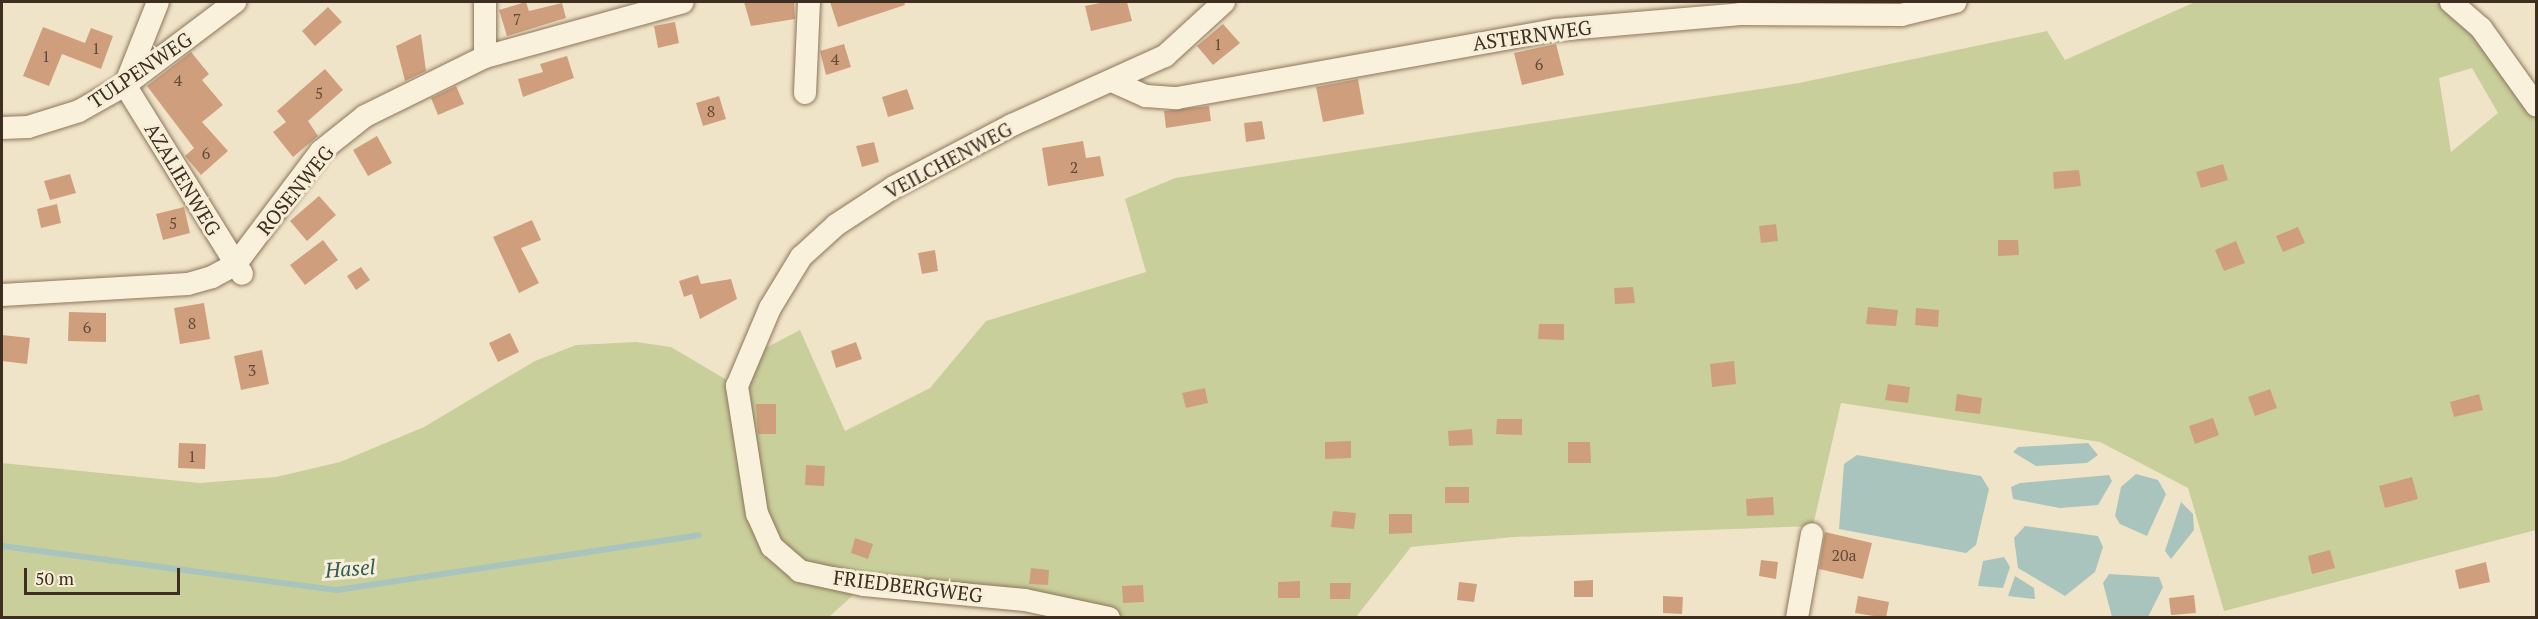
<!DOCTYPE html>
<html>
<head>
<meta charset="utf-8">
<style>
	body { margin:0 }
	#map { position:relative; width:2538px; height:619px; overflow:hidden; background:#f0e4c8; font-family:"PT Serif",serif }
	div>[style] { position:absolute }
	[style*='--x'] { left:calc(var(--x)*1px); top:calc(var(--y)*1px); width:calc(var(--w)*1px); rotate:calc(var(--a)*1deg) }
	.green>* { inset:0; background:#c9cf9b }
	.water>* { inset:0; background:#a9c4bc }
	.stream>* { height:6px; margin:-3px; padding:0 3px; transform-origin:3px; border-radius:3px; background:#a9c4bc }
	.building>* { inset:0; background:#cf9f7d }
	.roads { filter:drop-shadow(0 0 2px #8d765c) drop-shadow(0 0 2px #8d765c) }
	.street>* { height:22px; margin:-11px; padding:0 11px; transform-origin:11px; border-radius:11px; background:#faf1dc }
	span { translate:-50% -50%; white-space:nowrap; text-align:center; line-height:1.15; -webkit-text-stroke:6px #f7eed8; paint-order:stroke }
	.number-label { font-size:16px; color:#624a37 }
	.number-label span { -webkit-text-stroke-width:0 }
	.street-label { font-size:20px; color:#3d2e20 }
	.water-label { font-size:21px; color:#2f5d5a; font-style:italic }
	.frame { position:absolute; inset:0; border:3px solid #3d2e20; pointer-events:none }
	.scale { position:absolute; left:24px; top:568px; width:156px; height:27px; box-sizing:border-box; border:3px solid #3d2e20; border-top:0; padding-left:8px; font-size:18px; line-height:21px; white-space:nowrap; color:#3d2e20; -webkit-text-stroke:4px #f7eed8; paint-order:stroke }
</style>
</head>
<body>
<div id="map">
	<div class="green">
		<i style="clip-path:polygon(evenodd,2195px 2px,2451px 2px,2536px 105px,2536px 530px,2224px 611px,2188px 488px,2100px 442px,1841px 403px,1813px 526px,1514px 537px,1411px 547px,1356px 617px,1109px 617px,864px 585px,828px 618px,2px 618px,2px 463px,200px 483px,276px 477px,340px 462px,424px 427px,535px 361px,576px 345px,636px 342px,671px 347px,737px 386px,749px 357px,800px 330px,845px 431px,930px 388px,986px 321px,1146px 272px,1125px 199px,1175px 178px,1799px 83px,2047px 31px,2065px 60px,2195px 2px,2472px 68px,2498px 113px,2451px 152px,2439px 78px,2472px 68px)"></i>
	</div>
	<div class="water">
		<i style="clip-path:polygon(2088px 443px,2098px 455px,2087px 463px,2036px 466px,2013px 452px,2018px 447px)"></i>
		<i style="clip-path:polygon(1857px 455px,1981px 476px,1989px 489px,1976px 545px,1966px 553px,1839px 529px,1844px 464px)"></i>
		<i style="clip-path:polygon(2136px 474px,2158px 480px,2166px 494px,2147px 536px,2120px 524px,2115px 516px,2121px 487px)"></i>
		<i style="clip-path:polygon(2109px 475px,2112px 481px,2098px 505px,2060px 508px,2013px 499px,2011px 487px,2020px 483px)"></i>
		<i style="clip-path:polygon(2181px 502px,2193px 514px,2194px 530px,2171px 559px,2165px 551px)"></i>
		<i style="clip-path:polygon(2025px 526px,2098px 536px,2103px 547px,2095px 572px,2065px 596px,2018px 568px,2014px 538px)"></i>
		<i style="clip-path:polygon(2004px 557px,2010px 567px,2003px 588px,1978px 586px,1983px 561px)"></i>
		<i style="clip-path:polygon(2109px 574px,2159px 577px,2163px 587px,2148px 617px,2112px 617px,2103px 583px)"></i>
		<i style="clip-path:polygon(2015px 576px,2034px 588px,2035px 599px,2008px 596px)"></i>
	</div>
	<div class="stream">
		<i style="--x:2;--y:546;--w:338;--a:7.5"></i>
		<i style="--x:337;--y:590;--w:366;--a:-8.6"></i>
	</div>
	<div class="building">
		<i style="clip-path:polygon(526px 2px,529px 11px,562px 3px,566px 18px,507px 36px,499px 10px)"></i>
		<i style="clip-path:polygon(744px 2px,794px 2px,795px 19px,751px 26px)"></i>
		<i style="clip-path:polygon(830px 2px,904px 2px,905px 5px,838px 27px)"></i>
		<i style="clip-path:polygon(1105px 2px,1127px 2px,1132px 21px,1091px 31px,1085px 6px)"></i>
		<i style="clip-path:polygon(328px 7px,342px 22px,315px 46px,302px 31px)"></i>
		<i style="clip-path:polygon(675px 22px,679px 43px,658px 48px,654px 26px)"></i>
		<i style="clip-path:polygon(1223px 24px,1240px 43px,1213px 65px,1197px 46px)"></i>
		<i style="clip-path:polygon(43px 27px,85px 43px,91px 28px,113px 36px,101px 69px,62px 54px,49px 86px,23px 76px)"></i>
		<i style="clip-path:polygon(421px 34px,426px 71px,405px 81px,396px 46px)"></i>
		<i style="clip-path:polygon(844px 44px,851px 67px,826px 75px,820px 51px)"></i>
		<i style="clip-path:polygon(1556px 44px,1564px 75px,1522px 85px,1514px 53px)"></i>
		<i style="clip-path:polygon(191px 52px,209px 74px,202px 80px,223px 105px,202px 122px,228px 151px,201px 175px,185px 156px,194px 148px,147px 86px)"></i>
		<i style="clip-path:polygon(567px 56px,574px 78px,523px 97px,518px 79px,543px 72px,540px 64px)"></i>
		<i style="clip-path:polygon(325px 69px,343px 90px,308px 121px,318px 136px,293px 157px,273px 132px,286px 122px,277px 111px)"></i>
		<i style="clip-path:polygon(1358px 79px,1364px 114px,1323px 122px,1316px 87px)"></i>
		<i style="clip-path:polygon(456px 86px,464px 104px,438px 115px,431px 98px)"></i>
		<i style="clip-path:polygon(907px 89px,914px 109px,888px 117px,882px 97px)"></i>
		<i style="clip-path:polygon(719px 96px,726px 119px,703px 126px,696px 103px)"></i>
		<i style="clip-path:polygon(1209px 106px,1211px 121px,1166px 128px,1164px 111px)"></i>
		<i style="clip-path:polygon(1262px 121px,1265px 139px,1246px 142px,1244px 123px)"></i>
		<i style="clip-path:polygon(377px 136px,392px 163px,368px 176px,353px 150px)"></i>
		<i style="clip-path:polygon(1083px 141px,1086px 158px,1100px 156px,1104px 176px,1048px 186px,1042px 148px)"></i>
		<i style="clip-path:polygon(874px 142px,879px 162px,862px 167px,856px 146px)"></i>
		<i style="clip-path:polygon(2223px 164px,2228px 180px,2201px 188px,2196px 172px)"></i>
		<i style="clip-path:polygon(2079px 170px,2081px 186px,2054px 189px,2053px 172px)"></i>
		<i style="clip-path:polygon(70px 174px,76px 193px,50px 200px,44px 181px)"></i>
		<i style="clip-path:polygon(319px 196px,336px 215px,307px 241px,290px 221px)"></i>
		<i style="clip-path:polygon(57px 204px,61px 223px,41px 228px,37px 209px)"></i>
		<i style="clip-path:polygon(184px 207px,190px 233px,163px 240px,156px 214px)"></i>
		<i style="clip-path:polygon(532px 220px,541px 240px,521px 248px,539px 283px,519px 293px,493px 237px)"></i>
		<i style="clip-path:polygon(1776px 224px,1778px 241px,1761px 243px,1759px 226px)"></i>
		<i style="clip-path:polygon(2298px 227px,2305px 243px,2283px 252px,2276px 236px)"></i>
		<i style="clip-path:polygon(323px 240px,338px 260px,305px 285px,290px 265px)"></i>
		<i style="clip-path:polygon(1998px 240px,2018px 240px,2019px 255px,1998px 256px)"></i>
		<i style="clip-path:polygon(2236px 241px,2245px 263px,2224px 271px,2215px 250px)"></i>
		<i style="clip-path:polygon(935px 250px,938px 271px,922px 274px,918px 253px)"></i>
		<i style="clip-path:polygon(361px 267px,370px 280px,356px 290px,347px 276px)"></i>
		<i style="clip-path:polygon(698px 275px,701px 284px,731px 279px,737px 299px,700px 319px,692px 294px,684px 297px,679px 281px)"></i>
		<i style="clip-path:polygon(1633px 287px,1635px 303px,1615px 304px,1614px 288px)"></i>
		<i style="clip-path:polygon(204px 303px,210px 339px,180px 344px,174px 308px)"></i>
		<i style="clip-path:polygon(1868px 307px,1898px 310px,1896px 326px,1866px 324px)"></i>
		<i style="clip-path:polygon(1916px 308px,1939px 310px,1938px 327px,1915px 325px)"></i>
		<i style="clip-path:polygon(69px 312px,106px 313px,106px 342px,68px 341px)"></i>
		<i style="clip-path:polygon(1539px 324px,1564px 324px,1564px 340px,1538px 339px)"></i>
		<i style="clip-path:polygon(510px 333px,519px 352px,498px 362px,489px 343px)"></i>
		<i style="clip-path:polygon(2px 335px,30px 338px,27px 364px,2px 361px)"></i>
		<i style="clip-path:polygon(856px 342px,862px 359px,836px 368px,831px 351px)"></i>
		<i style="clip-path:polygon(262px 350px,269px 384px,241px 390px,234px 356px)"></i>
		<i style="clip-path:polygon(1734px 361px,1736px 384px,1712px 387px,1710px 364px)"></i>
		<i style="clip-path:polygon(1888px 384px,1910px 387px,1908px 403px,1885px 400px)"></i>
		<i style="clip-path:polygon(1205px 388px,1208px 403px,1186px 408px,1182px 393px)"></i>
		<i style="clip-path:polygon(2270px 389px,2277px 408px,2255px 416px,2248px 397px)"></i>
		<i style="clip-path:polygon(1957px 394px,1982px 398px,1980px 414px,1955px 411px)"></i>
		<i style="clip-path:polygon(2479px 394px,2483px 410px,2454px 417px,2450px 402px)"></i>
		<i style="clip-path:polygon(756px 404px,776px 404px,776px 434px,758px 434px)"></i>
		<i style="clip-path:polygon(2213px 418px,2219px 435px,2195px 444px,2189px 426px)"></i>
		<i style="clip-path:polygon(1497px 419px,1522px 419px,1522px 435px,1496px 434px)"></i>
		<i style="clip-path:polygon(1472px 429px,1473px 445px,1449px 446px,1448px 431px)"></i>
		<i style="clip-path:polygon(1351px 441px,1351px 458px,1325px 459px,1325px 442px)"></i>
		<i style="clip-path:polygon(1568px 442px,1590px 442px,1591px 463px,1568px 463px)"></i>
		<i style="clip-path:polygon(179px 443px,206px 444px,205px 469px,178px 468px)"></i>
		<i style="clip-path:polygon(806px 465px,825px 466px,824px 486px,805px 485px)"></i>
		<i style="clip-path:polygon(2412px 477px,2418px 499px,2385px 508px,2379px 486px)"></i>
		<i style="clip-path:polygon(1445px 487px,1469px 487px,1469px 503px,1445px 503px)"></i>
		<i style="clip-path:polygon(1773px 497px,1774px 515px,1747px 516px,1746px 499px)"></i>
		<i style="clip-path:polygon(1333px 511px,1356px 513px,1354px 529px,1331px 527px)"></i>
		<i style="clip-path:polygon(1389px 514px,1412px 514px,1412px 533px,1389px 534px)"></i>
		<i style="clip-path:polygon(1825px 532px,1872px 543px,1863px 579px,1819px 569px)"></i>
		<i style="clip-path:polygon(855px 538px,873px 544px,868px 559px,851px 553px)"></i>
		<i style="clip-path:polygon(2330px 550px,2335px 568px,2312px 574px,2308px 556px)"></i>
		<i style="clip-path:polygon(1761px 560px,1778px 562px,1776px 579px,1759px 576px)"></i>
		<i style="clip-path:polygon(2486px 562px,2490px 582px,2459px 589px,2455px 570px)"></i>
		<i style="clip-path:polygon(1031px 568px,1049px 570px,1048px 585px,1029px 584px)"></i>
		<i style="clip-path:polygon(1593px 580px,1593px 597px,1574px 597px,1574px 581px)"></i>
		<i style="clip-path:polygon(1300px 581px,1300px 598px,1278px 598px,1278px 582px)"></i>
		<i style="clip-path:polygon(1459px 582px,1477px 584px,1474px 602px,1457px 600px)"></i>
		<i style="clip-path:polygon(1330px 583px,1351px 583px,1350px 599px,1330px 599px)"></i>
		<i style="clip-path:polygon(1143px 585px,1144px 602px,1123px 603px,1122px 586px)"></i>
		<i style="clip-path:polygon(2194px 595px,2196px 613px,2171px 615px,2169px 598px)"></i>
		<i style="clip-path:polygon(1663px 596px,1683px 597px,1682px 614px,1663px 613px)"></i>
		<i style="clip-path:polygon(1858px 596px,1889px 602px,1886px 618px,1855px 613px)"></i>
	</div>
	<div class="roads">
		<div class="street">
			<i style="--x:158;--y:2;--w:89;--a:111.7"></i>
			<i style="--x:125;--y:85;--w:222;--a:58.2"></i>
			<i style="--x:2451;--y:2;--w:40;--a:41"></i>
			<i style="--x:2481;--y:28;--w:95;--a:54.5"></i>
			<i style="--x:485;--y:57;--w:55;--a:-90"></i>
			<i style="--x:1114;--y:82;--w:35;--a:24"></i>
			<i style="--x:1146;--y:96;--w:31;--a:4"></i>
			<i style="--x:1177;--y:98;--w:384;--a:-10.2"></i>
			<i style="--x:1555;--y:30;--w:186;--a:-4.9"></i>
			<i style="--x:1740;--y:14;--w:161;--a:0.4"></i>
			<i style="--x:1901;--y:15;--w:56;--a:-13.5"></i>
			<i style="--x:805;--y:93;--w:91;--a:-87.5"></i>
			<i style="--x:2;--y:128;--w:26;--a:-2"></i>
			<i style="--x:28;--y:127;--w:53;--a:-17.4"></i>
			<i style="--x:79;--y:111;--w:53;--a:-29.5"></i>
			<i style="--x:125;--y:85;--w:138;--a:-37"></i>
			<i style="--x:2;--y:295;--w:186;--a:-3.4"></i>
			<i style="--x:188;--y:284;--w:25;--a:-16"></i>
			<i style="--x:212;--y:277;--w:26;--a:-28"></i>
			<i style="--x:235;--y:265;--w:143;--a:-53"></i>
			<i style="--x:321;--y:151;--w:56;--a:-38.5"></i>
			<i style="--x:365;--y:116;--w:134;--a:-26.2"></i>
			<i style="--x:485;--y:57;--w:205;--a:-15.5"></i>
			<i style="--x:1109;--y:618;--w:86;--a:-167.9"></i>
			<i style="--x:1025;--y:600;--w:162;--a:-174.7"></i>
			<i style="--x:864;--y:585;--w:66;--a:-167.7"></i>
			<i style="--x:800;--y:571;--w:37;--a:-139"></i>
			<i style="--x:772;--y:547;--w:36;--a:-114"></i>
			<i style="--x:757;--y:514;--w:130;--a:-98.9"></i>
			<i style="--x:737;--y:386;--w:85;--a:-67.1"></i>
			<i style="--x:770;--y:308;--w:60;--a:-58.7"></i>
			<i style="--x:801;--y:257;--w:47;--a:-42.4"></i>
			<i style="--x:836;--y:225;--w:69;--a:-33.2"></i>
			<i style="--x:894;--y:187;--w:133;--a:-27.7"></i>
			<i style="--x:1012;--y:125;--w:168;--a:-24.3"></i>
			<i style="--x:1165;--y:56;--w:80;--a:-42.5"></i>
			<i style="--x:1797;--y:618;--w:85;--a:-79.9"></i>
		</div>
	</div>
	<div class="number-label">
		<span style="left:517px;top:19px">7</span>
		<span style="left:1218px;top:44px">1</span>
		<span style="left:96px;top:48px">1</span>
		<span style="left:46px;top:56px">1</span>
		<span style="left:835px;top:59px">4</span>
		<span style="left:1539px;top:64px">6</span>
		<span style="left:178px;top:80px">4</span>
		<span style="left:319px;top:93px">5</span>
		<span style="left:711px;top:111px">8</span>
		<span style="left:206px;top:153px">6</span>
		<span style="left:1074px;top:167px">2</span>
		<span style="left:173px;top:223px">5</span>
		<span style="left:192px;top:323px">8</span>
		<span style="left:87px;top:327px">6</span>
		<span style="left:252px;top:370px">3</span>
		<span style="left:192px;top:456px">1</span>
		<span style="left:1844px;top:555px">20a</span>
	</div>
	<div class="street-label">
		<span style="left:1532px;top:35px;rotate:-8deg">ASTERNWEG</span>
		<span style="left:140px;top:70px;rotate:-34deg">TULPENWEG</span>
		<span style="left:948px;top:160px;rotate:-28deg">VEILCHENWEG</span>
		<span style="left:183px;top:179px;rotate:59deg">AZALIENWEG</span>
		<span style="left:295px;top:190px;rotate:-51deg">ROSENWEG</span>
		<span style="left:908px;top:586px;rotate:7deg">FRIEDBERGWEG</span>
	</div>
	<div class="water-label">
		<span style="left:350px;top:568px;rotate:-4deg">Hasel</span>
	</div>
	<div class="frame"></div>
	<div class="scale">50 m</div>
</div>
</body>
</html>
